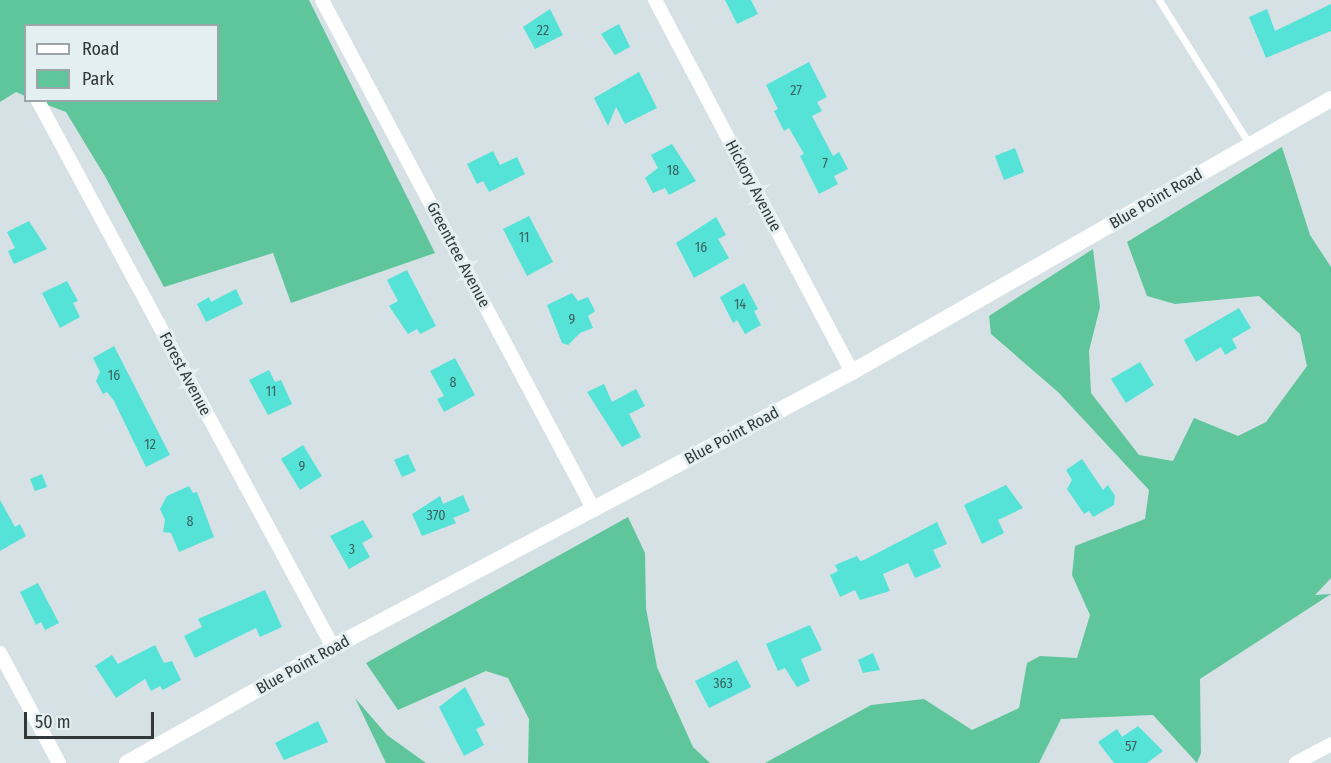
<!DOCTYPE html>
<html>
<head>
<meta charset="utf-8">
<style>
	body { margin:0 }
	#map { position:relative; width:1331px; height:763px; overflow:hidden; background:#d5e1e4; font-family:"Fira Sans Condensed",sans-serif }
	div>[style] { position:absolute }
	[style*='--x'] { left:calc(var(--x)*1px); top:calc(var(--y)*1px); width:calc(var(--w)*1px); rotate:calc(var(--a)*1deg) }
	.green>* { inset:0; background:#5fc69c }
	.building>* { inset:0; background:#55e2d7 }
	.service>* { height:7px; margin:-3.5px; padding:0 3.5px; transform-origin:3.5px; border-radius:3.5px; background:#fff }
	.minor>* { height:14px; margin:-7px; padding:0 7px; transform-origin:7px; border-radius:7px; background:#fff }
	.tertiary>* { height:16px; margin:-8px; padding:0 8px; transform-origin:8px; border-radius:8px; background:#fff }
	span { translate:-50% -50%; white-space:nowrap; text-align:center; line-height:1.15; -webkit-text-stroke:6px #e3eff1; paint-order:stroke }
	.number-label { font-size:14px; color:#3b6260 }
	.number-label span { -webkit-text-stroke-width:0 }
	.street-label { font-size:16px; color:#323738 }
	.legend { position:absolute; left:24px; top:24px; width:195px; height:78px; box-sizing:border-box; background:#e3eff1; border:2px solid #9ca5a7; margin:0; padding:8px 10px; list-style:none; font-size:18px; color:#323738 }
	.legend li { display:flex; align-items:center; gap:12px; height:30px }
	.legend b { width:30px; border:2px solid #9ca5a7 }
	.scale { position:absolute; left:24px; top:712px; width:130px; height:27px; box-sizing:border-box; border:3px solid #323738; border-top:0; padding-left:8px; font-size:18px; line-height:21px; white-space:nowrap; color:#323738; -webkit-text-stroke:4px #e3eff1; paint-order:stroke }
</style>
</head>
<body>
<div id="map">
	<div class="green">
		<i style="clip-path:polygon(0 0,309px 0,435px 253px,291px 303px,273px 253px,164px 287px,106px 178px,66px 112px,37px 101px,218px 100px,218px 26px,26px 26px,25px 96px,16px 92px,0 102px)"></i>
		<i style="clip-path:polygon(1282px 147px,1310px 235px,1331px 267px,1331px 578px,1315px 595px,1331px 594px,1200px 679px,1201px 753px,1197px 763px,1153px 715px,1061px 719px,1039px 763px,765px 763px,871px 705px,924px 699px,972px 730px,1019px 708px,1027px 663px,1040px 656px,1077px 658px,1090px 615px,1072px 575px,1075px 546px,1145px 519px,1149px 490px,1058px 392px,991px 334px,989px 316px,1093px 249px,1100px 307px,1089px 351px,1091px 393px,1139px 455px,1173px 461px,1194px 418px,1238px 436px,1266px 422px,1307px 366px,1300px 334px,1259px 296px,1175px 304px,1147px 296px,1127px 242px)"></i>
		<i style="clip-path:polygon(628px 517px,645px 553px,646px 608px,657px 667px,693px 747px,710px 763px,528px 763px,529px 719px,508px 678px,486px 671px,398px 710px,366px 663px)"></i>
		<i style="clip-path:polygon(355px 698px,387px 735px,426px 763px,386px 763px)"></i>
	</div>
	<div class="building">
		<i style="clip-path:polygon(725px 0,751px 0,758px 14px,737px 24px)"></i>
		<i style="clip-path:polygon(1331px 4px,1331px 31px,1266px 58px,1249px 17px,1267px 9px,1275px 31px)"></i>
		<i style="clip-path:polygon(550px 9px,563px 35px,535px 49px,523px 27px)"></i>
		<i style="clip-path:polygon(619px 24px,630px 47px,615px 55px,601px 34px)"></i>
		<i style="clip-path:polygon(809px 62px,827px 97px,817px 102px,822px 111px,812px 116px,833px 156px,839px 152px,848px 169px,834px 176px,838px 184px,819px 194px,800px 156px,804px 154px,789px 128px,784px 131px,774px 111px,778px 109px,766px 85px)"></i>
		<i style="clip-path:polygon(639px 72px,657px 108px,625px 124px,616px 107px,608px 126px,594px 98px)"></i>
		<i style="clip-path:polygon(672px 144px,696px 181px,669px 195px,665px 188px,653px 193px,645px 178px,658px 168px,651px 155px)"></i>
		<i style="clip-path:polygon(1015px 148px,1024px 172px,1004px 180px,995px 156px)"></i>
		<i style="clip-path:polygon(493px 151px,500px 165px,517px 157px,525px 174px,489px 192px,483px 181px,477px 184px,467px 164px)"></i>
		<i style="clip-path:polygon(529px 216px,553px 262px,527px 276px,503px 229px)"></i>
		<i style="clip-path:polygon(716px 217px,726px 235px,718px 239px,729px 258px,694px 278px,676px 243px)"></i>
		<i style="clip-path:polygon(29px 221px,47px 249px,14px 264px,8px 251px,15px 248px,7px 232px)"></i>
		<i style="clip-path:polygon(407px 270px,436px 326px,420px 334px,417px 329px,408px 334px,389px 306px,398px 301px,387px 280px)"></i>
		<i style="clip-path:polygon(67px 281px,78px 301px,73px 303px,80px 317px,60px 328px,42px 293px)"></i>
		<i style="clip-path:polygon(744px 283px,758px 309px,754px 311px,761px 325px,745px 334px,737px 320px,733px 323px,720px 297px)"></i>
		<i style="clip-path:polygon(236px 289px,243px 304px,206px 322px,197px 304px,209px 297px,211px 302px)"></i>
		<i style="clip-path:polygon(572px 293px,578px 301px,588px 297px,595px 311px,588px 316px,593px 328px,580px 333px,568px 345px,562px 343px,547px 305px)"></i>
		<i style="clip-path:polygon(1239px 308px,1251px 328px,1232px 339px,1237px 348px,1225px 355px,1221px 347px,1196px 362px,1184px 340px)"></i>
		<i style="clip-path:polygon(114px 346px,170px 455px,146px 467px,114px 401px,107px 392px,103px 394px,96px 381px,100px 372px,93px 358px)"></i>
		<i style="clip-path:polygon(455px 358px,475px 395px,444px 412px,437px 399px,444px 396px,430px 371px)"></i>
		<i style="clip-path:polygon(1140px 362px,1154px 385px,1126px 403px,1111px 379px)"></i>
		<i style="clip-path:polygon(269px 370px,275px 382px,281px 380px,292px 404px,268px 415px,249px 380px)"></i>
		<i style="clip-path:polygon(604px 384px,612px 402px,636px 389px,645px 406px,629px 414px,641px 437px,622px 447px,587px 392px)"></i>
		<i style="clip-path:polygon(303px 445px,322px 476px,300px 490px,281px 459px)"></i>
		<i style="clip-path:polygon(408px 454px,416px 471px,402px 477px,394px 460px)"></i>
		<i style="clip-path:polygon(1082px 459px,1103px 490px,1108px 485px,1115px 496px,1114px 505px,1093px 517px,1089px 511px,1084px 514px,1067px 489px,1072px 480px,1066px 470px)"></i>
		<i style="clip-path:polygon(42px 474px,47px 487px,35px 491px,30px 479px)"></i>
		<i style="clip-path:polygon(1006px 485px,1023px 508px,998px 520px,1004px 533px,982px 544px,964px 505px)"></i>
		<i style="clip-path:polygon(189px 486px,193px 493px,197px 492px,214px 537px,179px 552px,171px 533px,163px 532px,165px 520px,160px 509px,167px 496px)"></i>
		<i style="clip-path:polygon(463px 495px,470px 511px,453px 518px,456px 523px,422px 536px,412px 514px,440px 496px,443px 504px)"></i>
		<i style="clip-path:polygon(0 500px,15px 527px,20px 524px,26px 536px,0 551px)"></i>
		<i style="clip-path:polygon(363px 520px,373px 537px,362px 543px,370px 557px,349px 569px,330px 536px)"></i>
		<i style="clip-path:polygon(937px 522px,947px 544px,933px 550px,941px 567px,915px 578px,908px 563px,883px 574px,890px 591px,860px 600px,855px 590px,840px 597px,830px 575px,838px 571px,835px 565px,857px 556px,860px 561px,864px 560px)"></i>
		<i style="clip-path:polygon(38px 583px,59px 623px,45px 630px,41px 622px,36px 625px,20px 592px)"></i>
		<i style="clip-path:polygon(265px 590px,282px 627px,260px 637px,256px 628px,195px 658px,184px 636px,202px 627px,198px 619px)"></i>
		<i style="clip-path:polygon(810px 625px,822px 650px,801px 659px,810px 681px,797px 687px,785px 668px,778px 671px,766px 644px)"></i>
		<i style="clip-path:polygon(155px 645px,164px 663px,172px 661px,181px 680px,163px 690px,160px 686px,151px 691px,145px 679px,116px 698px,95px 666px,112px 655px,118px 664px)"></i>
		<i style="clip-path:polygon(873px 653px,880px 670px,863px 673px,858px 660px)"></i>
		<i style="clip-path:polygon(737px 660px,751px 687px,709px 708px,695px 681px)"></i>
		<i style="clip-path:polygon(465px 687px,485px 725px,476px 729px,484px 745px,464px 756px,439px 707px)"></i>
		<i style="clip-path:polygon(318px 721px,328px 742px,284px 760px,275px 743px)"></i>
		<i style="clip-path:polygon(1138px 726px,1163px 751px,1147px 763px,1114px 763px,1098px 742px,1117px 729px,1122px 737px)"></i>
	</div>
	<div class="service">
		<i style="--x:1159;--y:0;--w:171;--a:57.9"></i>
	</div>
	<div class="minor">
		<i style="--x:322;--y:0;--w:578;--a:61.93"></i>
		<i style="--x:655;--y:0;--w:421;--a:62.1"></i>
		<i style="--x:38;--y:101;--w:621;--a:61.62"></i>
		<i style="--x:0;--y:653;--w:125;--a:61.8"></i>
		<i style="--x:1296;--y:763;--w:40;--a:-28"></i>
	</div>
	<div class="tertiary">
		<i style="--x:127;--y:763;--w:236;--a:-29.4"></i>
		<i style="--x:333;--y:647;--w:587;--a:-27.92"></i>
		<i style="--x:852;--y:372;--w:551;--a:-29.68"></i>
	</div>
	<div class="number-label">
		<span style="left:543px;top:31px">22</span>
		<span style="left:796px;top:91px">27</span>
		<span style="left:825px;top:164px">7</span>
		<span style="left:673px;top:171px">18</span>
		<span style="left:524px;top:238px">11</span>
		<span style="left:701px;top:248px">16</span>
		<span style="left:740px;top:305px">14</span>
		<span style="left:572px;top:320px">9</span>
		<span style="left:114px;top:376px">16</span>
		<span style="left:453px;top:383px">8</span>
		<span style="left:271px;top:392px">11</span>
		<span style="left:150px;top:445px">12</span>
		<span style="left:302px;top:467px">9</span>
		<span style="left:436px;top:516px">370</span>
		<span style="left:190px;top:522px">8</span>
		<span style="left:352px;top:550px">3</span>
		<span style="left:723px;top:684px">363</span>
		<span style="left:1131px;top:747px">57</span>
	</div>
	<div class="street-label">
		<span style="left:753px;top:186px;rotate:62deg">Hickory Avenue</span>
		<span style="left:1156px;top:199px;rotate:-30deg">Blue Point Road</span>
		<span style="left:458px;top:255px;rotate:62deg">Greentree Avenue</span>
		<span style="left:185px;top:374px;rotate:62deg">Forest Avenue</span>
		<span style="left:732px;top:436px;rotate:-28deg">Blue Point Road</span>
		<span style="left:303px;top:665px;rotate:-29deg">Blue Point Road</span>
	</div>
	<ul class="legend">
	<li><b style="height:8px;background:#fff"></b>Road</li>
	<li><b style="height:16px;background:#5fc69c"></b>Park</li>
	</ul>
	<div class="scale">50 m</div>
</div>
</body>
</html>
